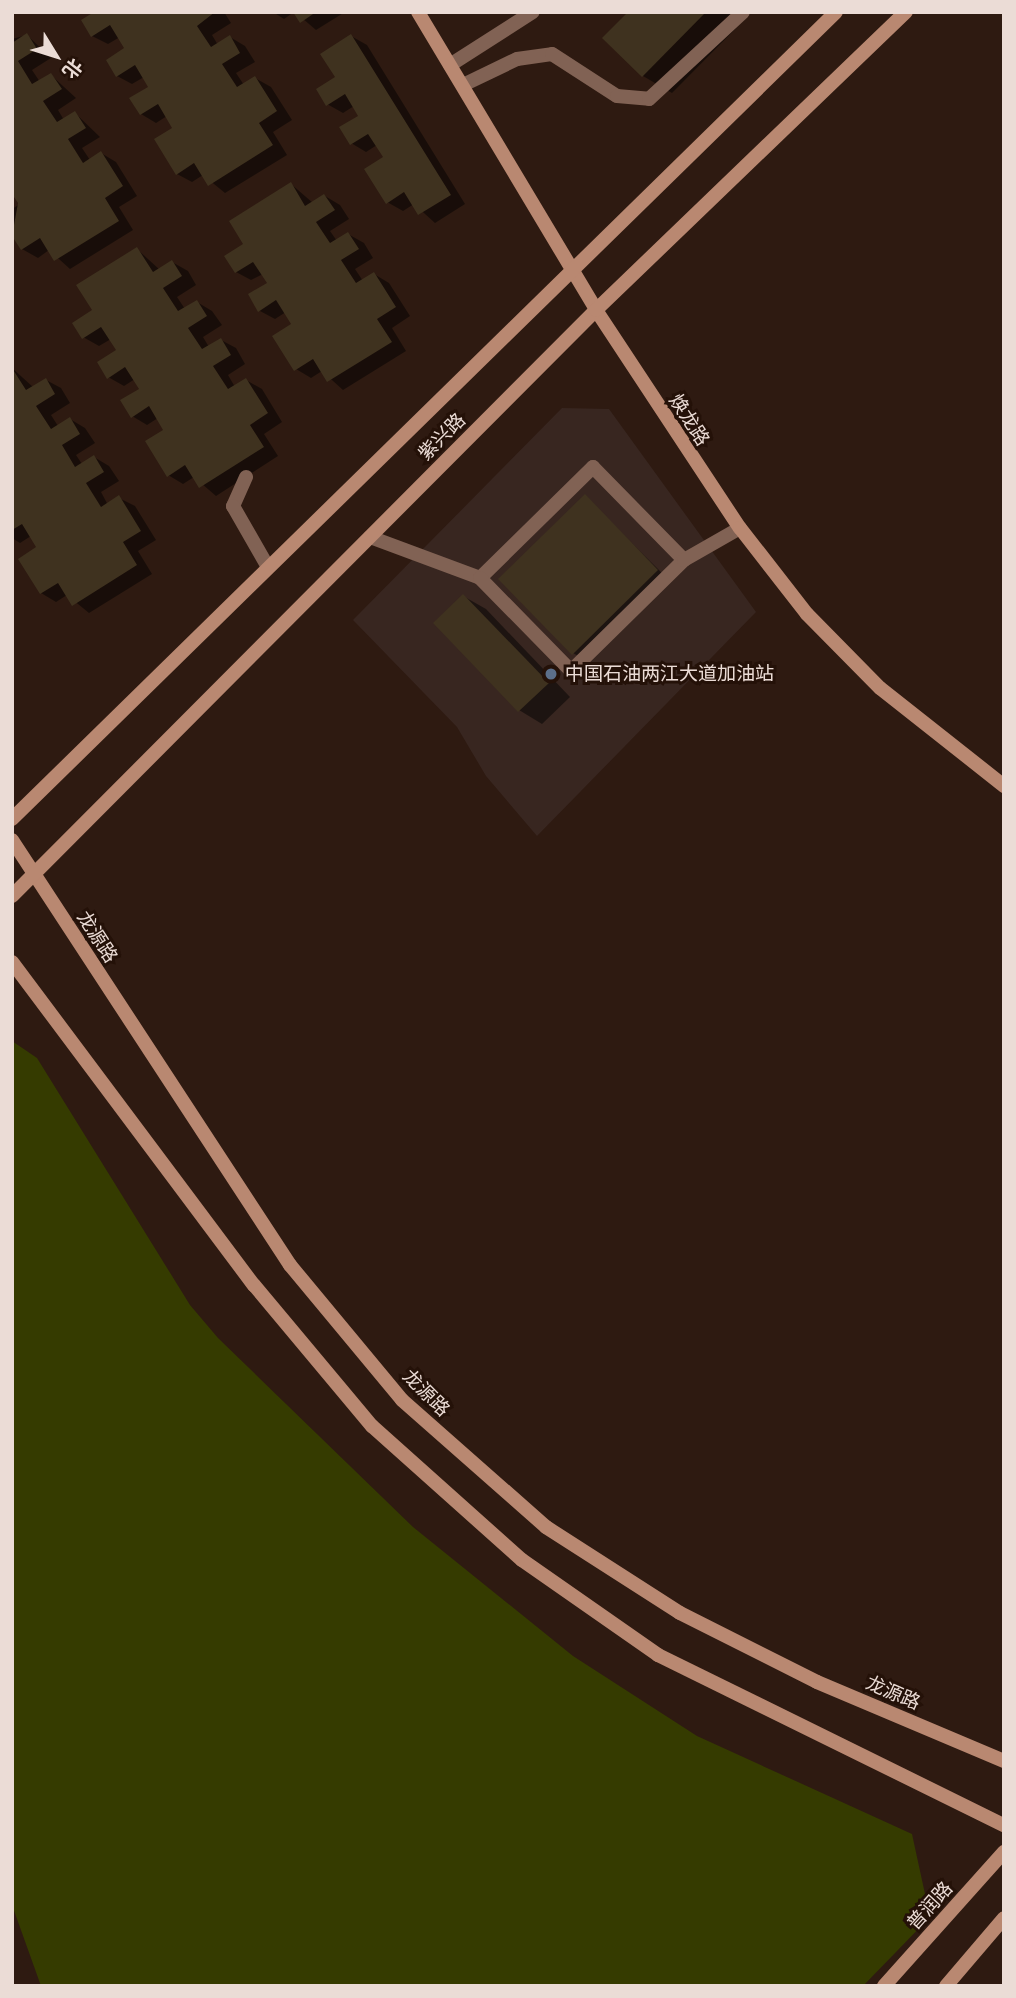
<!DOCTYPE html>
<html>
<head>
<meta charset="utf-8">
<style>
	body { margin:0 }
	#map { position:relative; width:1016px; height:1998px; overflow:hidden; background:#2e1a11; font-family:Manrope,"Noto Sans SC",sans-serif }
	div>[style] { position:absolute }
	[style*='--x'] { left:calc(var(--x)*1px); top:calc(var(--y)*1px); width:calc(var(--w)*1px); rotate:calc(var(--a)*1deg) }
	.industrial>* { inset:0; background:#382620 }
	.green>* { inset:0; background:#353b00 }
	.shadow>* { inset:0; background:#0007 }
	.building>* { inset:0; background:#3f321f }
	.lane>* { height:14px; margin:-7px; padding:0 7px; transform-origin:7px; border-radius:7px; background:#816254 }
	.secondary>* { height:14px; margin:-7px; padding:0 7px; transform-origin:7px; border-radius:7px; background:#b98871 }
	.dots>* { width:19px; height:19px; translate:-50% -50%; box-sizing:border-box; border:4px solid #241108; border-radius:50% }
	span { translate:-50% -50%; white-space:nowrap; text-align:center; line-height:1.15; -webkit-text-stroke:6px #241108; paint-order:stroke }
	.street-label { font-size:19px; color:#ebdcd6 }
	.poi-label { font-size:19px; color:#ebdcd6 }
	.left { translate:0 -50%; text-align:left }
	.frame { position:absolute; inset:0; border:14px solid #ebdcd6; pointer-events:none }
	.north { position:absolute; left:21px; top:21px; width:70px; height:70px; -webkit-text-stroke:5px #241108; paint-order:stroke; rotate:128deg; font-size:19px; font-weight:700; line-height:28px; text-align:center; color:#ebdcd6 }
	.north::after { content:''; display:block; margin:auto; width:24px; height:32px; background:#ebdcd6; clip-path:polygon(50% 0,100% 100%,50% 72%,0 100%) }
</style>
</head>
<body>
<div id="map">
	<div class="industrial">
		<i style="clip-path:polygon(562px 408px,609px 409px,756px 612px,537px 836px,486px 776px,457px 727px,353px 620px)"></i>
	</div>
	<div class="green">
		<i style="clip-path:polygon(12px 1041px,37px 1058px,190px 1305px,218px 1338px,413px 1527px,573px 1656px,697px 1736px,912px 1834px,930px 1917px,863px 1986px,41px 1986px,12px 1905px)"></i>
	</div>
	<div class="shadow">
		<i style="clip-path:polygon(98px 12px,224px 12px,231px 23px,212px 35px,218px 45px,230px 37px,245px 46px,255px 62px,236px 73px,244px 85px,255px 78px,271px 87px,292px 120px,273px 132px,287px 155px,225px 193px,203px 175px,192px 182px,177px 174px,175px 128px,167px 116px,156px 123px,141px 114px,150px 88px,144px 77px,132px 84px,117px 76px,127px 49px,120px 37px,108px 44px,92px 36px)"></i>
		<i style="clip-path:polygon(273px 12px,294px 12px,284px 19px)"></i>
		<i style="clip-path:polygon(295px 12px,345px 12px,316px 30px)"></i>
		<i style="clip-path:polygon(630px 12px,752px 12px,672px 93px,643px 76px)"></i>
		<i style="clip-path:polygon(27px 35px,51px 58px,32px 70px,40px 82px,51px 75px,76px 98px,58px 110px,64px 120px,75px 113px,100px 137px,82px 148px,90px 160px,101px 153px,116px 162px,137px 196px,119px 207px,133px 230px,70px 269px,49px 250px,38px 258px,22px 249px,12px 232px,12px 209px,20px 204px,12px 192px,12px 39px)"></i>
		<i style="clip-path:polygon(351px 36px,367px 45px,465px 204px,435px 223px,414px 204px,403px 211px,387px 202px,385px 158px,377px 145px,366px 152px,351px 143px,360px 116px,354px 106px,343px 113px,327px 104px)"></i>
		<i style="clip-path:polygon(291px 184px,313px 203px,325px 196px,340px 205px,349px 219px,330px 231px,337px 241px,348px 234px,364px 243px,373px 258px,355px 269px,363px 281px,374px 274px,389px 283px,410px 316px,392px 328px,406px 351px,343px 390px,322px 371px,311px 378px,296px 369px,293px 325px,286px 312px,275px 319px,260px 311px,269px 283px,263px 274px,251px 280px,236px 272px,246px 245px)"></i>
		<i style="clip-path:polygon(137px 249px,160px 270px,172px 262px,188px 271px,196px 285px,177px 297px,185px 309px,197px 302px,212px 311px,222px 325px,203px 337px,209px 347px,221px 340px,236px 348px,245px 364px,228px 375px,235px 387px,246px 380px,262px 389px,282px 422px,264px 434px,278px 456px,216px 496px,194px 477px,183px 484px,168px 475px,166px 431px,158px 418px,147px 425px,132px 416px,141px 389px,135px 379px,124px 386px,108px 377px,118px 351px,111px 339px,99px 346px,83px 337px)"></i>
		<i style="clip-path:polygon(12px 368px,33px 387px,46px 380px,61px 388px,70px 403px,51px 415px,58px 426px,70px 419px,85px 428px,95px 443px,76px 455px,82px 464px,94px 457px,109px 466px,119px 481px,101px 492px,108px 505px,119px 498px,135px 506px,156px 540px,138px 551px,152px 574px,89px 613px,67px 595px,56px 602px,41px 593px,39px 548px,31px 536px,20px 543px,12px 538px)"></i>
		<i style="clip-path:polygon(585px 497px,664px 575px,580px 657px,573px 653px)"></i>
		<i style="clip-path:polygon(463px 596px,486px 609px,570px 697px,542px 724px,519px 710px)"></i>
	</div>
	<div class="building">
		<i style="clip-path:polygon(94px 12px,215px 12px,197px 26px,211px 47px,230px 35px,240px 53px,222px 64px,237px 87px,255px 76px,277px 111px,259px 123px,273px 145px,208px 186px,194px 163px,176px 175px,154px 139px,172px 128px,158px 104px,140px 115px,129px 98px,148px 87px,135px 65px,116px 77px,106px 60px,124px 48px,110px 25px,91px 37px,81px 20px)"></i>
		<i style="clip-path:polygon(293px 12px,316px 12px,300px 23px)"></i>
		<i style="clip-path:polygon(628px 12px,706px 12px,642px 77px,602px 38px)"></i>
		<i style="clip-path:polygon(27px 33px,37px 49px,18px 61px,32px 84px,51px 73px,62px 89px,43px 101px,57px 122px,75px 111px,86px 128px,68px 139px,83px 163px,101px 151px,123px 186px,105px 198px,119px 221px,54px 261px,40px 238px,21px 250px,12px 236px,18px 203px,12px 194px,12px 43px)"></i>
		<i style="clip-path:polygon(351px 34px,451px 195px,418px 215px,404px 192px,386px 204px,364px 169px,383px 157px,368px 134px,350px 145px,339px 127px,358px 116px,345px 94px,326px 106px,316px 89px,335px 77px,320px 54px)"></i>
		<i style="clip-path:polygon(291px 182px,305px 206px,324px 194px,335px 210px,316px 222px,330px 243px,348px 232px,359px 249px,341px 260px,356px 283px,374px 272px,396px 307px,377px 319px,392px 342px,327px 382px,313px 359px,294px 371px,272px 336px,291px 324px,276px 300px,258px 312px,248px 294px,267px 283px,253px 262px,235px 273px,224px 256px,243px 244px,229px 221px)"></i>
		<i style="clip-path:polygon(137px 247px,153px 272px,172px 260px,182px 276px,163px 288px,178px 311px,197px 300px,207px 316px,188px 328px,202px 349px,221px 338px,231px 355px,213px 366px,228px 389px,246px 378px,268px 413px,250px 425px,264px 447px,199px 488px,185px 465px,167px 477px,145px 441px,163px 430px,149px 406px,131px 418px,120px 400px,139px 389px,125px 367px,107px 379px,97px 362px,116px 350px,101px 327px,82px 339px,72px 323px,92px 310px,76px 285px)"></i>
		<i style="clip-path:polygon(12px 368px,26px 390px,46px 378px,55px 394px,36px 406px,51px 429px,70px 417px,80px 434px,62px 445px,75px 467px,94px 455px,104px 472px,86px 483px,101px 507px,119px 495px,141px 531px,123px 542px,137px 565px,72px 606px,58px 583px,40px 594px,18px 559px,36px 547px,22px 524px,12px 530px)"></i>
		<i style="clip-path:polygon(585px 494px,658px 570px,572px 655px,498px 579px)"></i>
		<i style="clip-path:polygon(463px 594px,549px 683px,518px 712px,433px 623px)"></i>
	</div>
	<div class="lane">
		<i style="--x:450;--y:65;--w:98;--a:-32.6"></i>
		<i style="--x:463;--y:85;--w:60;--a:-25.7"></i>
		<i style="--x:517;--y:59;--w:35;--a:-8"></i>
		<i style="--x:552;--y:54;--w:77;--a:32.9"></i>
		<i style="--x:617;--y:96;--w:32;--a:5"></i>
		<i style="--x:649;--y:99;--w:128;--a:-42.8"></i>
		<i style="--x:246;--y:477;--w:32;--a:114"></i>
		<i style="--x:233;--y:506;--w:70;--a:60.2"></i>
		<i style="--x:370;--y:537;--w:117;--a:20.4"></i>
		<i style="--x:684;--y:560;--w:130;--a:-134.4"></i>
		<i style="--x:593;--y:467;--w:158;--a:135.5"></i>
		<i style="--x:480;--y:578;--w:130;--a:45.6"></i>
		<i style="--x:571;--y:671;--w:158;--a:-44.5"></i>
		<i style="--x:684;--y:560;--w:64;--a:-29.7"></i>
	</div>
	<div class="secondary">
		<i style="--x:418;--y:12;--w:347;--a:59.1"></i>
		<i style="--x:596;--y:310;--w:261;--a:56.6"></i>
		<i style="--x:740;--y:528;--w:109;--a:52.1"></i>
		<i style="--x:807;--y:614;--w:104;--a:45.4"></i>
		<i style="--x:880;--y:688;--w:158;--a:38.3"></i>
		<i style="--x:12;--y:819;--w:1153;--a:-44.4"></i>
		<i style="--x:12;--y:840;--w:508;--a:56.81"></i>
		<i style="--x:290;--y:1265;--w:175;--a:50.3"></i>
		<i style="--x:402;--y:1400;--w:192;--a:41.4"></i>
		<i style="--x:546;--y:1527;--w:159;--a:32.7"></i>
		<i style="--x:680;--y:1613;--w:153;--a:26.7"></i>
		<i style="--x:817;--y:1682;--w:203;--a:22.9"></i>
		<i style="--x:12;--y:896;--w:827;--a:-45.1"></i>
		<i style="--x:596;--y:310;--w:430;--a:-43.9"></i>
		<i style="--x:12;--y:962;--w:404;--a:53.2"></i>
		<i style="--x:254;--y:1285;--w:184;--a:50.1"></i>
		<i style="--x:372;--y:1426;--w:201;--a:41.8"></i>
		<i style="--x:522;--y:1560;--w:166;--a:34.9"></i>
		<i style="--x:658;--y:1655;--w:386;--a:26.2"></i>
		<i style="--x:884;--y:1986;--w:180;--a:-48.2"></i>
		<i style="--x:946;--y:1986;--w:89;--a:-49.5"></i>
	</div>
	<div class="dots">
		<i style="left:551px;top:674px;background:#5c6f8a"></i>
	</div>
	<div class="street-label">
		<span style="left:689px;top:420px;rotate:57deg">焕龙路</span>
		<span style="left:442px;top:437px;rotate:-45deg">紫兴路</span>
		<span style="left:97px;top:937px;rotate:57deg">龙源路</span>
		<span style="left:426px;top:1393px;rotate:45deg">龙源路</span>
		<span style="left:893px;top:1693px;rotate:23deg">龙源路</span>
		<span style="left:930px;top:1906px;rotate:-48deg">普润路</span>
	</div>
	<div class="poi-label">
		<span class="left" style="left:565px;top:674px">中国石油两江大道加油站</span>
	</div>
	<div class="frame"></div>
	<div class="north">北</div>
</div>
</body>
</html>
